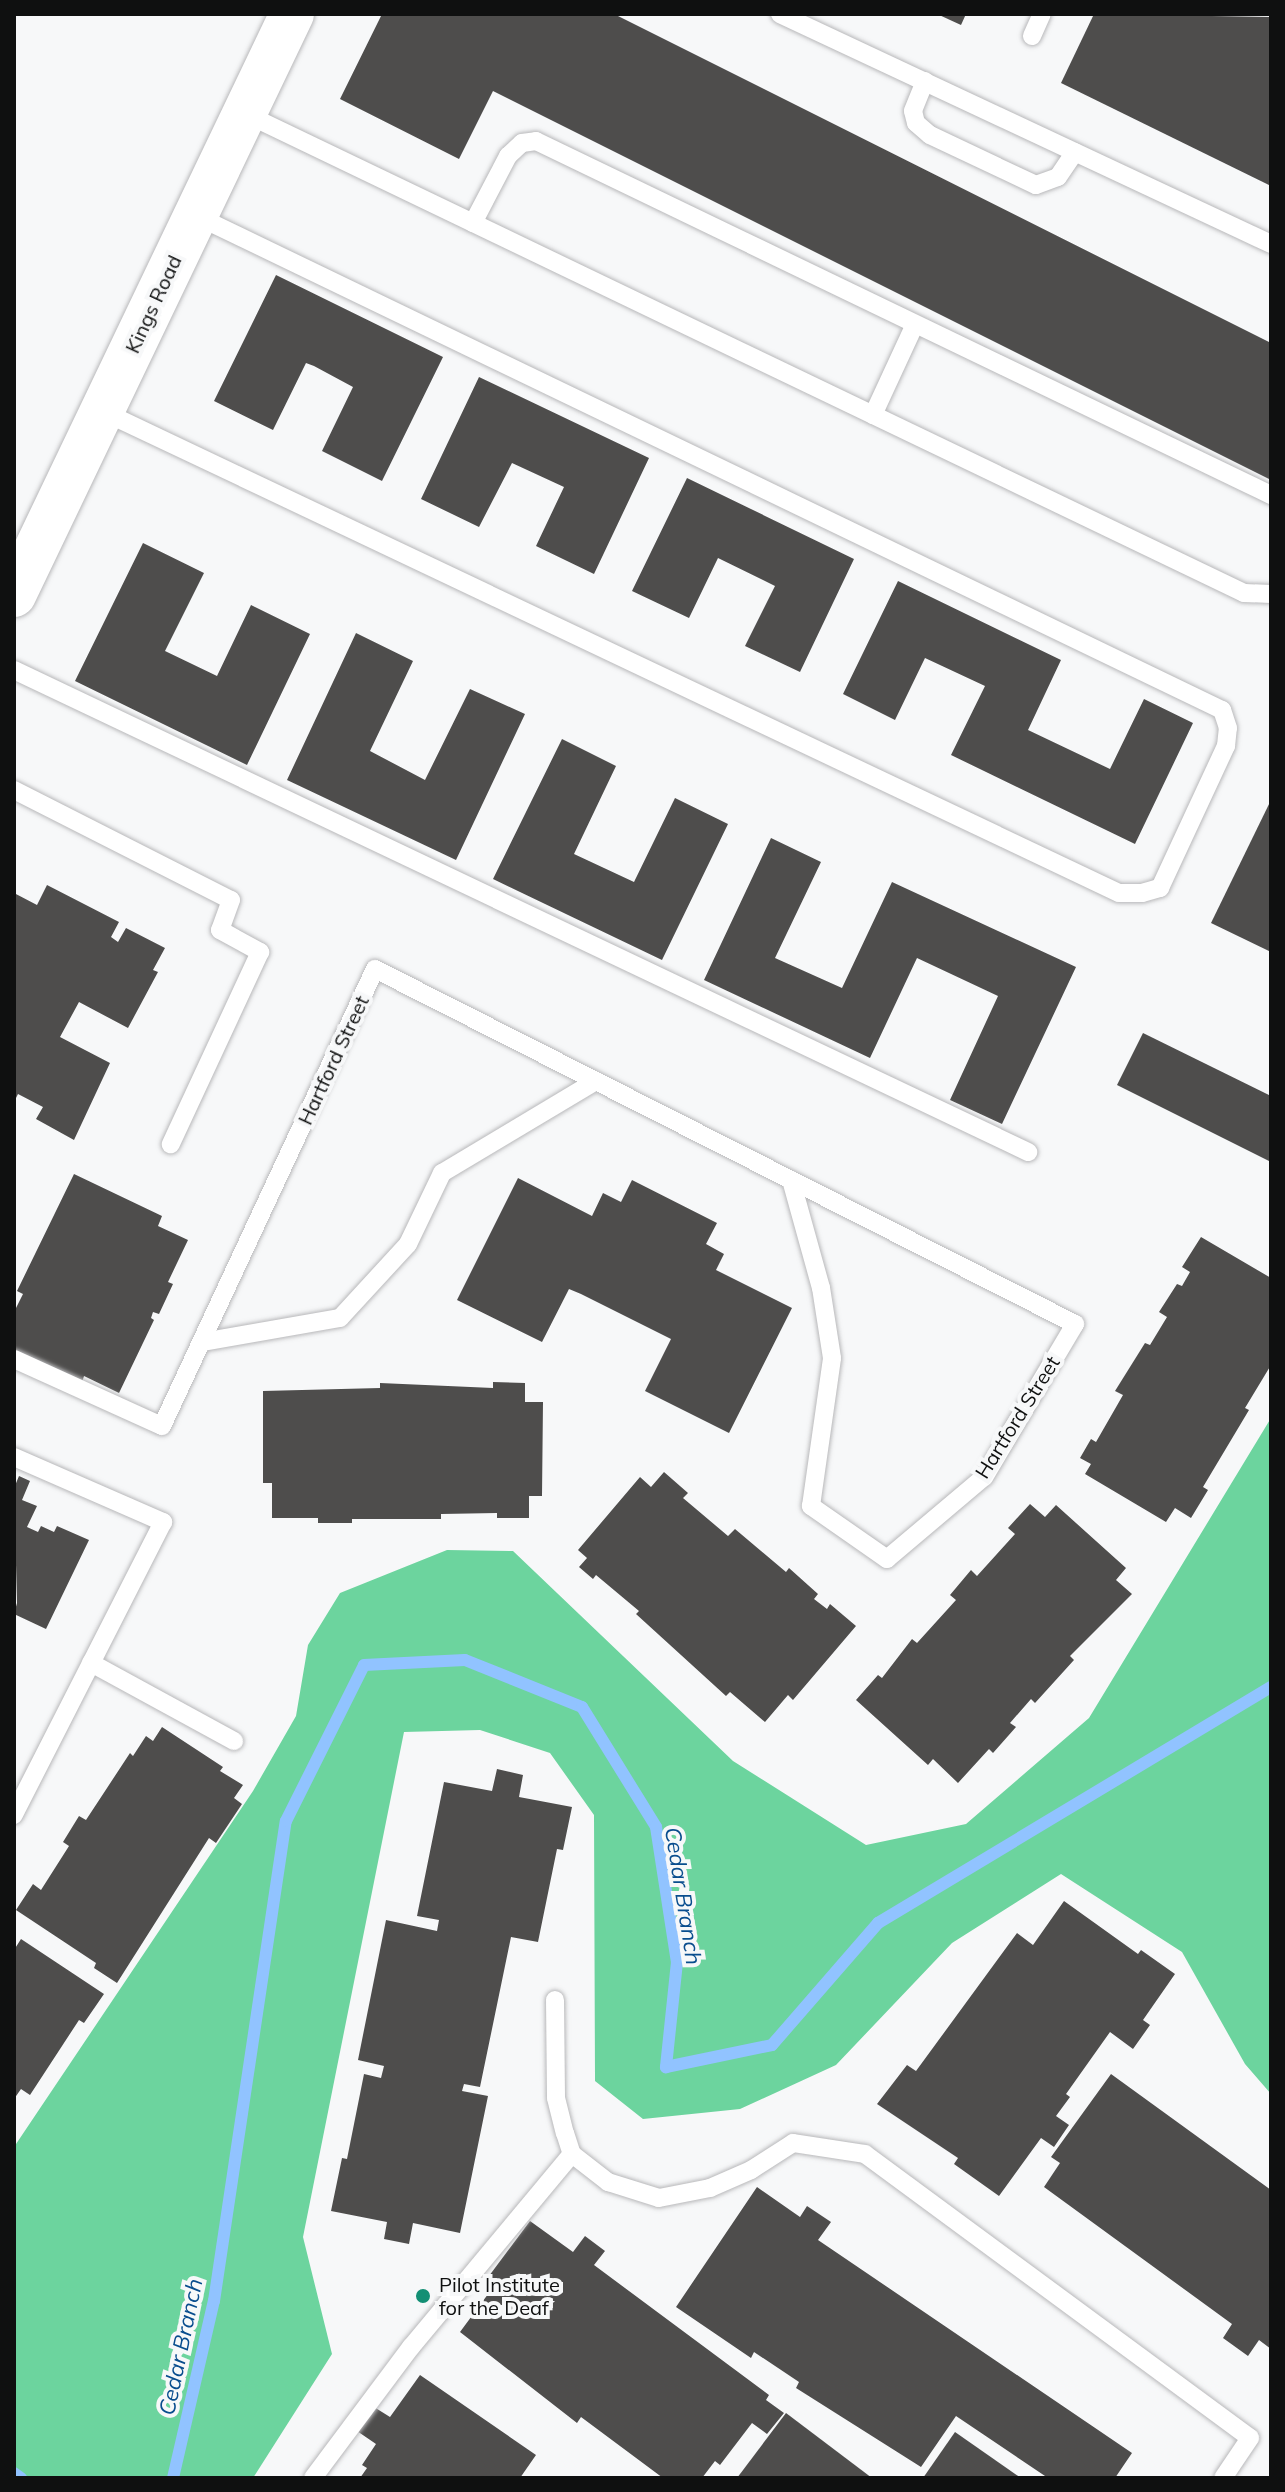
<!DOCTYPE html>
<html>
<head>
<meta charset="utf-8">
<style>
	body { margin:0 }
	#map { position:relative; width:1285px; height:2492px; overflow:hidden; background:#f7f8f9; font-family:Mulish,sans-serif }
	div>[style] { position:absolute }
	[style*='--x'] { left:calc(var(--x)*1px); top:calc(var(--y)*1px); width:calc(var(--w)*1px); rotate:calc(var(--a)*1deg) }
	.forest>* { inset:0; background:#6cd49e }
	.stream>* { height:12px; margin:-6px; padding:0 6px; transform-origin:6px; border-radius:6px; background:#91c3ff }
	.building>* { inset:0; background:#4e4d4c }
	.roads { filter:drop-shadow(0 0 2px #b8b8ba) drop-shadow(0 0 2px #b8b8ba) }
	.lane>* { height:18px; margin:-9px; padding:0 9px; transform-origin:9px; border-radius:9px; background:#fff }
	.secondary>* { height:44px; margin:-22px; padding:0 22px; transform-origin:22px; border-radius:22px; background:#fff }
	.dots>* { width:22px; height:22px; translate:-50% -50%; box-sizing:border-box; border:4px solid #f7f8f9; border-radius:50% }
	span { translate:-50% -50%; white-space:nowrap; text-align:center; line-height:1.15; -webkit-text-stroke:8px #f7f8f9; paint-order:stroke }
	.street-label { font-size:20px; color:#0f1010 }
	.poi-label { font-size:20px; color:#0f1010 }
	.left { translate:0 -50%; text-align:left }
	.water-label { font-size:22px; color:#094d8e; font-style:italic }
	.frame { position:absolute; inset:0; border:16px solid #0f1010; pointer-events:none }
</style>
</head>
<body>
<div id="map">
	<div class="forest">
		<i style="clip-path:polygon(1271px 1418px,1271px 2094px,1245px 2064px,1182px 1952px,1061px 1874px,952px 1943px,836px 2065px,740px 2109px,643px 2119px,595px 2081px,594px 1815px,550px 1753px,480px 1730px,404px 1732px,303px 2237px,332px 2354px,253px 2478px,14px 2478px,14px 2147px,253px 1791px,296px 1716px,308px 1645px,340px 1593px,447px 1550px,513px 1551px,733px 1761px,866px 1845px,966px 1824px,1089px 1718px)"></i>
	</div>
	<div class="stream">
		<i style="--x:14;--y:2473;--w:9;--a:36"></i>
		<i style="--x:173;--y:2478;--w:182;--a:-77"></i>
		<i style="--x:214;--y:2301;--w:485;--a:-81.5"></i>
		<i style="--x:286;--y:1821;--w:174;--a:-63.4"></i>
		<i style="--x:364;--y:1665;--w:101;--a:-2.8"></i>
		<i style="--x:465;--y:1660;--w:126;--a:21.9"></i>
		<i style="--x:582;--y:1707;--w:141;--a:58.3"></i>
		<i style="--x:656;--y:1827;--w:137;--a:81.2"></i>
		<i style="--x:677;--y:1962;--w:106;--a:96"></i>
		<i style="--x:666;--y:2067;--w:108;--a:-11.7"></i>
		<i style="--x:772;--y:2045;--w:162;--a:-49"></i>
		<i style="--x:878;--y:1923;--w:458;--a:-31"></i>
	</div>
	<div class="building">
		<i style="clip-path:polygon(382px 14px,614px 14px,1271px 343px,1271px 480px,493px 91px,459px 159px,340px 99px)"></i>
		<i style="clip-path:polygon(937px 14px,966px 14px,961px 25px)"></i>
		<i style="clip-path:polygon(1094px 14px,1271px 17px,1271px 186px,1061px 83px)"></i>
		<i style="clip-path:polygon(276px 275px,443px 357px,382px 481px,322px 451px,353px 387px,314px 366px,306px 363px,273px 430px,214px 401px)"></i>
		<i style="clip-path:polygon(479px 377px,649px 458px,594px 574px,536px 546px,564px 487px,512px 463px,479px 527px,421px 499px)"></i>
		<i style="clip-path:polygon(687px 478px,854px 559px,800px 672px,745px 646px,775px 586px,718px 558px,689px 618px,632px 591px)"></i>
		<i style="clip-path:polygon(143px 543px,204px 573px,165px 651px,217px 676px,251px 605px,310px 634px,247px 765px,75px 681px)"></i>
		<i style="clip-path:polygon(898px 581px,1061px 660px,1028px 730px,1110px 769px,1144px 699px,1193px 723px,1135px 844px,951px 755px,985px 686px,925px 658px,895px 720px,843px 694px)"></i>
		<i style="clip-path:polygon(356px 633px,413px 661px,370px 751px,425px 780px,470px 689px,525px 714px,456px 860px,287px 780px)"></i>
		<i style="clip-path:polygon(562px 739px,616px 766px,574px 854px,634px 882px,675px 798px,728px 824px,662px 960px,493px 879px)"></i>
		<i style="clip-path:polygon(1271px 800px,1271px 952px,1211px 923px)"></i>
		<i style="clip-path:polygon(771px 838px,821px 862px,775px 958px,842px 988px,892px 882px,1076px 967px,1002px 1124px,950px 1100px,998px 996px,917px 958px,870px 1058px,704px 980px)"></i>
		<i style="clip-path:polygon(47px 885px,119px 922px,111px 937px,118px 942px,126px 928px,165px 948px,153px 970px,158px 972px,128px 1028px,79px 1002px,60px 1037px,110px 1063px,74px 1140px,36px 1119px,43px 1107px,18px 1094px,14px 1102px,14px 893px,37px 905px)"></i>
		<i style="clip-path:polygon(1143px 1033px,1271px 1096px,1271px 1162px,1117px 1085px)"></i>
		<i style="clip-path:polygon(74px 1174px,162px 1216px,158px 1226px,188px 1240px,168px 1282px,173px 1284px,159px 1314px,153px 1312px,151px 1318px,154px 1320px,119px 1393px,84px 1376px,82px 1382px,14px 1350px,14px 1312px,23px 1294px,17px 1291px)"></i>
		<i style="clip-path:polygon(518px 1178px,592px 1216px,603px 1193px,621px 1202px,632px 1180px,717px 1223px,706px 1244px,724px 1254px,716px 1270px,792px 1308px,729px 1433px,645px 1391px,671px 1339px,581px 1294px,569px 1289px,542px 1342px,457px 1300px)"></i>
		<i style="clip-path:polygon(1201px 1237px,1271px 1278px,1271px 1365px,1245px 1408px,1249px 1410px,1203px 1487px,1208px 1490px,1191px 1518px,1175px 1508px,1166px 1522px,1085px 1474px,1091px 1464px,1080px 1458px,1091px 1439px,1096px 1442px,1123px 1395px,1115px 1391px,1145px 1343px,1150px 1345px,1167px 1317px,1159px 1312px,1177px 1284px,1182px 1286px,1190px 1272px,1182px 1267px)"></i>
		<i style="clip-path:polygon(493px 1382px,525px 1383px,525px 1402px,543px 1402px,542px 1496px,529px 1496px,529px 1518px,497px 1518px,497px 1513px,441px 1514px,441px 1519px,352px 1519px,352px 1523px,318px 1523px,318px 1518px,272px 1518px,272px 1483px,263px 1483px,263px 1391px,380px 1388px,380px 1383px,493px 1388px)"></i>
		<i style="clip-path:polygon(664px 1472px,688px 1493px,683px 1498px,728px 1536px,735px 1529px,786px 1572px,789px 1568px,818px 1594px,814px 1599px,827px 1609px,830px 1604px,856px 1626px,793px 1700px,788px 1695px,765px 1722px,730px 1692px,726px 1696px,636px 1614px,639px 1611px,596px 1575px,593px 1579px,579px 1567px,587px 1558px,578px 1550px,640px 1477px,651px 1487px)"></i>
		<i style="clip-path:polygon(19px 1476px,30px 1481px,22px 1500px,37px 1506px,27px 1527px,38px 1532px,41px 1526px,54px 1532px,57px 1526px,89px 1540px,46px 1629px,14px 1614px,17px 1603px,14px 1488px)"></i>
		<i style="clip-path:polygon(1030px 1504px,1045px 1517px,1056px 1505px,1126px 1568px,1116px 1580px,1132px 1594px,1070px 1656px,1074px 1660px,1035px 1703px,1031px 1699px,1010px 1723px,1016px 1727px,993px 1753px,989px 1749px,958px 1783px,933px 1759px,928px 1765px,856px 1700px,878px 1675px,882px 1678px,912px 1639px,917px 1643px,956px 1600px,950px 1595px,971px 1570px,977px 1576px,1015px 1534px,1008px 1528px)"></i>
		<i style="clip-path:polygon(162px 1727px,223px 1767px,220px 1771px,243px 1785px,234px 1798px,242px 1804px,216px 1843px,209px 1838px,117px 1983px,94px 1968px,96px 1963px,16px 1910px,33px 1884px,41px 1890px,69px 1846px,63px 1842px,79px 1816px,86px 1820px,130px 1753px,133px 1756px,146px 1736px,153px 1741px)"></i>
		<i style="clip-path:polygon(497px 1769px,523px 1775px,519px 1797px,572px 1807px,563px 1850px,557px 1849px,538px 1942px,511px 1937px,480px 2087px,464px 2084px,462px 2091px,488px 2096px,460px 2233px,413px 2223px,409px 2244px,384px 2239px,387px 2222px,331px 2211px,342px 2158px,347px 2159px,364px 2074px,381px 2078px,384px 2066px,358px 2060px,386px 1920px,437px 1931px,439px 1920px,417px 1916px,444px 1782px,492px 1791px)"></i>
		<i style="clip-path:polygon(1064px 1901px,1138px 1954px,1141px 1950px,1175px 1974px,1143px 2020px,1150px 2025px,1133px 2049px,1110px 2032px,1066px 2094px,1070px 2097px,1056px 2116px,1069px 2125px,1054px 2147px,1041px 2138px,999px 2196px,954px 2164px,958px 2158px,877px 2104px,907px 2065px,916px 2071px,1017px 1933px,1033px 1945px)"></i>
		<i style="clip-path:polygon(21px 1939px,104px 1994px,84px 2023px,79px 2020px,30px 2095px,21px 2089px,14px 2099px,14px 1950px)"></i>
		<i style="clip-path:polygon(1111px 2074px,1271px 2190px,1271px 2349px,1259px 2340px,1248px 2356px,1223px 2338px,1232px 2324px,1044px 2187px,1060px 2163px,1051px 2157px)"></i>
		<i style="clip-path:polygon(757px 2187px,800px 2217px,807px 2206px,831px 2222px,818px 2240px,1132px 2453px,1115px 2478px,1048px 2478px,956px 2416px,921px 2467px,796px 2388px,799px 2382px,754px 2352px,751px 2358px,676px 2307px)"></i>
		<i style="clip-path:polygon(530px 2221px,573px 2252px,585px 2236px,605px 2251px,594px 2265px,769px 2395px,766px 2400px,784px 2413px,767px 2434px,752px 2423px,720px 2465px,715px 2461px,702px 2478px,663px 2478px,581px 2417px,577px 2423px,460px 2332px,494px 2286px,486px 2280px)"></i>
		<i style="clip-path:polygon(420px 2375px,536px 2455px,520px 2478px,360px 2478px,367px 2468px,362px 2465px,376px 2444px,357px 2431px,374px 2407px,390px 2417px)"></i>
		<i style="clip-path:polygon(786px 2413px,872px 2478px,737px 2478px)"></i>
		<i style="clip-path:polygon(955px 2432px,1021px 2478px,923px 2478px)"></i>
	</div>
	<div class="roads">
		<div class="lane">
			<i style="--x:780;--y:14;--w:542;--a:25.1"></i>
			<i style="--x:1032;--y:36;--w:24;--a:-66"></i>
			<i style="--x:925;--y:81;--w:32;--a:112"></i>
			<i style="--x:913;--y:111;--w:12;--a:76"></i>
			<i style="--x:916;--y:123;--w:18;--a:41"></i>
			<i style="--x:930;--y:135;--w:117;--a:25.3"></i>
			<i style="--x:1036;--y:185;--w:23;--a:-20"></i>
			<i style="--x:1058;--y:177;--w:30;--a:-56"></i>
			<i style="--x:244;--y:113;--w:1109;--a:25.64"></i>
			<i style="--x:1244;--y:593;--w:27;--a:2"></i>
			<i style="--x:473;--y:223;--w:76;--a:-62.4"></i>
			<i style="--x:508;--y:156;--w:19;--a:-43"></i>
			<i style="--x:522;--y:143;--w:14;--a:-8"></i>
			<i style="--x:536;--y:141;--w:816;--a:25.72"></i>
			<i style="--x:102;--y:411;--w:1125;--a:25.36"></i>
			<i style="--x:1119;--y:893;--w:23;--a:0"></i>
			<i style="--x:1142;--y:893;--w:19;--a:-16"></i>
			<i style="--x:1160;--y:888;--w:157;--a:-65.1"></i>
			<i style="--x:1226;--y:746;--w:18;--a:-84"></i>
			<i style="--x:1228;--y:728;--w:19;--a:-108"></i>
			<i style="--x:1222;--y:710;--w:1140;--a:-154.27"></i>
			<i style="--x:873;--y:415;--w:100;--a:-65.2"></i>
			<i style="--x:14;--y:670;--w:1123;--a:25.42"></i>
			<i style="--x:14;--y:790;--w:243;--a:26.9"></i>
			<i style="--x:231;--y:900;--w:32;--a:110"></i>
			<i style="--x:220;--y:930;--w:46;--a:28.8"></i>
			<i style="--x:260;--y:952;--w:212;--a:114.9"></i>
			<i style="--x:202;--y:1342;--w:140;--a:-9.9"></i>
			<i style="--x:340;--y:1318;--w:100;--a:-47.4"></i>
			<i style="--x:408;--y:1244;--w:79;--a:-64.4"></i>
			<i style="--x:442;--y:1173;--w:179;--a:-30.9"></i>
			<i style="--x:14;--y:1359;--w:162;--a:24.4"></i>
			<i style="--x:162;--y:1426;--w:504;--a:-65.01"></i>
			<i style="--x:375;--y:969;--w:785;--a:26.89"></i>
			<i style="--x:1075;--y:1324;--w:178;--a:120.7"></i>
			<i style="--x:984;--y:1477;--w:127;--a:139.8"></i>
			<i style="--x:887;--y:1559;--w:93;--a:-145.1"></i>
			<i style="--x:811;--y:1506;--w:149;--a:-81.9"></i>
			<i style="--x:832;--y:1358;--w:71;--a:-98.9"></i>
			<i style="--x:821;--y:1288;--w:112;--a:-105.5"></i>
			<i style="--x:14;--y:1457;--w:163;--a:23.6"></i>
			<i style="--x:163;--y:1522;--w:329;--a:117"></i>
			<i style="--x:91;--y:1663;--w:163;--a:28.6"></i>
			<i style="--x:555;--y:2000;--w:98;--a:89.4"></i>
			<i style="--x:556;--y:2098;--w:36;--a:76"></i>
			<i style="--x:565;--y:2133;--w:22;--a:72"></i>
			<i style="--x:572;--y:2154;--w:46;--a:37.9"></i>
			<i style="--x:608;--y:2182;--w:53;--a:17.4"></i>
			<i style="--x:659;--y:2198;--w:52;--a:-11.1"></i>
			<i style="--x:710;--y:2188;--w:45;--a:-23.7"></i>
			<i style="--x:751;--y:2170;--w:50;--a:-32.7"></i>
			<i style="--x:793;--y:2143;--w:73;--a:8.7"></i>
			<i style="--x:865;--y:2154;--w:478;--a:36.4"></i>
			<i style="--x:1250;--y:2438;--w:48;--a:124"></i>
			<i style="--x:313;--y:2478;--w:164;--a:-53.2"></i>
			<i style="--x:411;--y:2347;--w:251;--a:-50.2"></i>
		</div>
		<div class="secondary">
			<i style="--x:14;--y:595;--w:644;--a:-64.43"></i>
		</div>
	</div>
	<div class="dots">
		<i style="left:423px;top:2296px;background:#138f74"></i>
	</div>
	<div class="street-label">
		<span style="left:153px;top:304px;rotate:-65deg">Kings Road</span>
		<span style="left:333px;top:1060px;rotate:-65deg">Hartford Street</span>
		<span style="left:1017px;top:1417px;rotate:-58deg">Hartford Street</span>
	</div>
	<div class="poi-label">
		<span class="left" style="left:439px;top:2296px">Pilot Institute<br>for the Deaf</span>
	</div>
	<div class="water-label">
		<span style="left:683px;top:1896px;rotate:81deg">Cedar Branch</span>
		<span style="left:181px;top:2347px;rotate:-78deg">Cedar Branch</span>
	</div>
	<div class="frame"></div>
</div>
</body>
</html>
